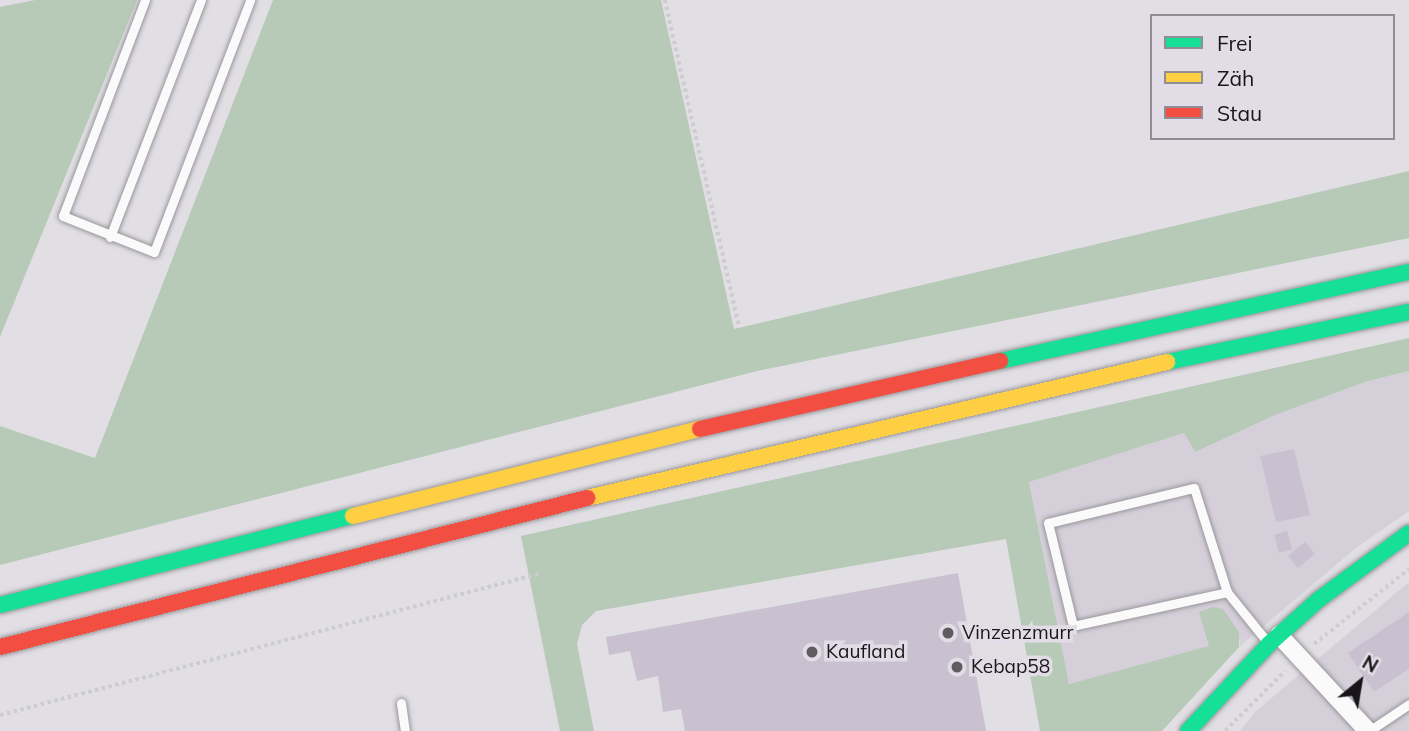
<!DOCTYPE html>
<html>
<head>
<meta charset="utf-8">
<style>
	body { margin:0 }
	#map { position:relative; width:1409px; height:731px; overflow:hidden; background:#e1dee4; font-family:Mulish,sans-serif }
	div>[style] { position:absolute }
	[style*='--x'] { left:calc(var(--x)*1px); top:calc(var(--y)*1px); width:calc(var(--w)*1px); rotate:calc(var(--a)*1deg) }
	.built>* { inset:0; background:#d5cfda }
	.green>* { inset:0; background:#b7c9b7 }
	.building>* { inset:0; background:#c9c1cf }
	.path>* { height:3.5px; margin-top:-1.75px; transform-origin:0; background:repeating-linear-gradient(90deg,#cdccce 0 3.5px,transparent 0 7px) }
	.roads { filter:drop-shadow(0 0 2px #99979b) drop-shadow(0 0 2px #99979b) }
	.lane>* { height:9px; margin:-4.5px; padding:0 4.5px; transform-origin:4.5px; border-radius:4.5px; background:#fafafb }
	.street>* { height:18px; margin:-9px; padding:0 9px; transform-origin:9px; border-radius:9px; background:#fafafb }
	.fast>* { height:16px; margin:-8px; padding:0 8px; transform-origin:8px; border-radius:8px; background:#16e098 }
	.slow>* { height:16px; margin:-8px; padding:0 8px; transform-origin:8px; border-radius:8px; background:#ffcf43 }
	.jam>* { height:16px; margin:-8px; padding:0 8px; transform-origin:8px; border-radius:8px; background:#f24e42 }
	.dots>* { width:19px; height:19px; translate:-50% -50%; box-sizing:border-box; border:4px solid #e1dce6; border-radius:50% }
	span { translate:-50% -50%; white-space:nowrap; text-align:center; line-height:1.15; -webkit-text-stroke:7px #e1dce6; paint-order:stroke }
	.poi-label { font-size:19px; color:#181619 }
	.left { translate:0 -50%; text-align:left }
	.legend { position:absolute; left:1150px; top:14px; width:245px; height:126px; box-sizing:border-box; background:#e1dce6; border:2px solid #918d94; margin:0; padding:9px 12px; list-style:none; font-size:21px; color:#181619 }
	.legend li { display:flex; align-items:center; gap:14px; height:35px }
	.legend b { width:35px; border:2px solid #918d94 }
	.north { position:absolute; left:1325px; top:647px; width:70px; height:70px; -webkit-text-stroke:5px #e1dce6; paint-order:stroke; rotate:30deg; font-size:19px; font-weight:700; line-height:28px; text-align:center; color:#181619 }
	.north::after { content:''; display:block; margin:auto; width:24px; height:32px; background:#181619; clip-path:polygon(50% 0,100% 100%,50% 72%,0 100%) }
</style>
</head>
<body>
<div id="map">
	<div class="built">
		<i style="clip-path:polygon(1409px 371px,1409px 511px,1356px 548px,1239px 647px,1241px 639px,1069px 684px,1029px 482px,1184px 433px,1195px 452px,1275px 415px,1368px 381px)"></i>
		<i style="clip-path:polygon(1409px 582px,1409px 731px,1240px 731px,1255px 712px)"></i>
	</div>
	<div class="green">
		<i style="clip-path:polygon(35px 0,137px 0,0 337px,0 7px)"></i>
		<i style="clip-path:polygon(273px 0,661px 0,734px 329px,1409px 171px,1409px 238px,757px 371px,0 565px,0 426px,95px 458px)"></i>
		<i style="clip-path:polygon(1409px 338px,1409px 371px,1368px 381px,1275px 415px,1195px 452px,1184px 433px,1029px 482px,1069px 684px,1209px 646px,1199px 612px,1213px 607px,1223px 609px,1239px 632px,1239px 647px,1162px 731px,1040px 731px,1006px 539px,596px 611px,582px 625px,577px 644px,594px 731px,560px 731px,521px 536px)"></i>
	</div>
	<div class="building">
		<i style="clip-path:polygon(1294px 449px,1310px 515px,1276px 522px,1260px 456px)"></i>
		<i style="clip-path:polygon(1287px 531px,1292px 549px,1279px 553px,1274px 535px)"></i>
		<i style="clip-path:polygon(1305px 542px,1315px 554px,1298px 568px,1288px 556px)"></i>
		<i style="clip-path:polygon(958px 573px,986px 731px,685px 731px,681px 709px,663px 712px,658px 676px,637px 681px,630px 651px,609px 655px,606px 637px)"></i>
		<i style="clip-path:polygon(1409px 612px,1409px 669px,1374px 692px,1348px 653px)"></i>
	</div>
	<div class="path">
		<i style="--x:665;--y:0;--w:335;--a:77.2"></i>
		<i style="--x:1314;--y:644;--w:121;--a:-38.3"></i>
		<i style="--x:0;--y:715;--w:560;--a:-14.68"></i>
		<i style="--x:1225;--y:731;--w:85;--a:-45"></i>
	</div>
	<div class="roads">
		<div class="lane">
			<i style="--x:145;--y:0;--w:231;--a:110.8"></i>
			<i style="--x:63;--y:216;--w:98;--a:21.6"></i>
			<i style="--x:154;--y:252;--w:270;--a:-69.1"></i>
			<i style="--x:110;--y:237;--w:254;--a:-69"></i>
			<i style="--x:1227;--y:592;--w:158;--a:167.6"></i>
			<i style="--x:1073;--y:626;--w:106;--a:-103.6"></i>
			<i style="--x:1048;--y:523;--w:150;--a:-13.5"></i>
			<i style="--x:1194;--y:488;--w:109;--a:72.4"></i>
			<i style="--x:1227;--y:592;--w:67;--a:51.1"></i>
			<i style="--x:401;--y:703;--w:28;--a:82"></i>
			<i style="--x:1369;--y:731;--w:48;--a:-34"></i>
		</div>
		<div class="street">
			<i style="--x:1279;--y:635;--w:131;--a:47.2"></i>
		</div>
		<div class="fast">
			<i style="--x:1000;--y:361;--w:419;--a:-12.3"></i>
			<i style="--x:1167;--y:362;--w:247;--a:-11.7"></i>
			<i style="--x:0;--y:605;--w:364;--a:-14.2"></i>
			<i style="--x:1188;--y:731;--w:119;--a:-47"></i>
			<i style="--x:1269;--y:644;--w:66;--a:-41.9"></i>
			<i style="--x:1318;--y:600;--w:113;--a:-36.4"></i>
		</div>
		<div class="slow">
			<i style="--x:587;--y:498;--w:596;--a:-13.2"></i>
			<i style="--x:353;--y:516;--w:358;--a:-14.1"></i>
		</div>
		<div class="jam">
			<i style="--x:700;--y:429;--w:308;--a:-12.8"></i>
			<i style="--x:0;--y:647;--w:606;--a:-14.24"></i>
		</div>
	</div>
	<div class="dots">
		<i style="left:948px;top:633px;background:#5e5c60"></i>
		<i style="left:812px;top:652px;background:#5e5c60"></i>
		<i style="left:957px;top:667px;background:#5e5c60"></i>
	</div>
	<div class="poi-label">
		<span class="left" style="left:962px;top:633px">Vinzenzmurr</span>
		<span class="left" style="left:826px;top:652px">Kaufland</span>
		<span class="left" style="left:971px;top:667px">Kebap58</span>
	</div>
	<ul class="legend">
	<li><b style="height:9px;background:#16e098"></b>Frei</li>
	<li><b style="height:9px;background:#ffcf43"></b>Zäh</li>
	<li><b style="height:9px;background:#f24e42"></b>Stau</li>
	</ul>
	<div class="north">N</div>
</div>
</body>
</html>
